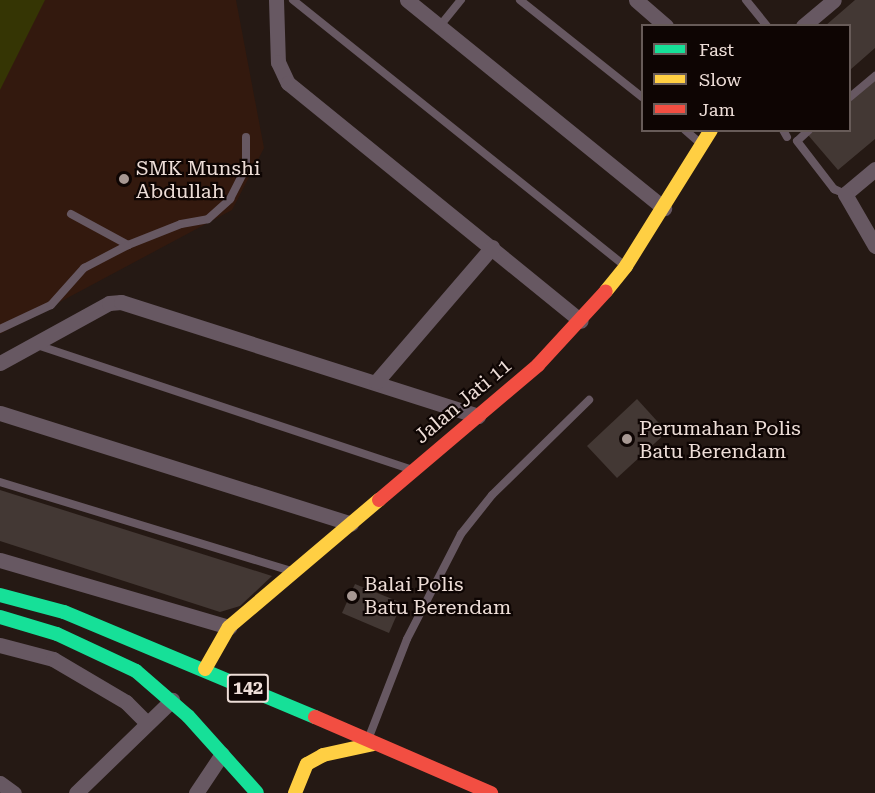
<!DOCTYPE html>
<html>
<head>
<meta charset="utf-8">
<style>
	body { margin:0 }
	#map { position:relative; width:875px; height:793px; overflow:hidden; background:#251914; font-family:"Roboto Serif",serif }
	div>[style] { position:absolute }
	[style*='--x'] { left:calc(var(--x)*1px); top:calc(var(--y)*1px); width:calc(var(--w)*1px); rotate:calc(var(--a)*1deg) }
	.built>* { inset:0; background:#33190e }
	.green>* { inset:0; background:#353504 }
	.building>* { inset:0; background:#433834 }
	.lane>* { height:8px; margin:-4px; padding:0 4px; transform-origin:4px; border-radius:4px; background:#675862 }
	.street>* { height:15px; margin:-7.5px; padding:0 7.5px; transform-origin:7.5px; border-radius:7.5px; background:#675862 }
	.fast>* { height:14px; margin:-7px; padding:0 7px; transform-origin:7px; border-radius:7px; background:#16e098 }
	.slow>* { height:14px; margin:-7px; padding:0 7px; transform-origin:7px; border-radius:7px; background:#ffcf43 }
	.jam>* { height:14px; margin:-7px; padding:0 7px; transform-origin:7px; border-radius:7px; background:#f24e42 }
	.dots>* { width:16px; height:16px; translate:-50% -50%; box-sizing:border-box; border:3px solid #0e0503; border-radius:50% }
	span { translate:-50% -50%; white-space:nowrap; text-align:center; line-height:1.15; -webkit-text-stroke:4.5px #0e0503; paint-order:stroke }
	.shield-label span { padding:2px 4px; background:#0e0503; border:2px solid; border-radius:4px; -webkit-text-stroke-width:0 }
	.shield-label { font-size:18px; color:#edddd7; font-weight:700 }
	.poi-label { font-size:20px; color:#edddd7 }
	.left { translate:0 -50%; text-align:left }
	.street-label { font-size:20px; color:#edddd7 }
	.legend { position:absolute; left:641px; top:24px; width:210px; height:108px; box-sizing:border-box; background:#0e0503; border:2px solid #675b58; margin:0; padding:8px 10px; list-style:none; font-size:18px; color:#edddd7 }
	.legend li { display:flex; align-items:center; gap:12px; height:30px }
	.legend b { width:30px; border:2px solid #675b58 }
</style>
</head>
<body>
<div id="map">
	<div class="built">
		<i style="clip-path:polygon(0 0,236px 0,264px 148px,232px 210px,0 334px)"></i>
	</div>
	<div class="green">
		<i style="clip-path:polygon(0 0,45px 0,0 90px)"></i>
	</div>
	<div class="building">
		<i style="clip-path:polygon(855px 0,875px 0,875px 48px,850px 70px,850px 26px,825px 26px)"></i>
		<i style="clip-path:polygon(875px 79px,875px 139px,838px 170px,808px 135px,814px 130px,850px 130px,850px 101px)"></i>
		<i style="clip-path:polygon(637px 399px,667px 432px,617px 478px,587px 446px)"></i>
		<i style="clip-path:polygon(0 490px,272px 576px,240px 606px,220px 612px,0 541px)"></i>
		<i style="clip-path:polygon(355px 584px,402px 603px,389px 633px,342px 613px)"></i>
	</div>
	<div class="lane">
		<i style="--x:293;--y:0;--w:424;--a:38.7"></i>
		<i style="--x:520;--y:0;--w:156;--a:38.5"></i>
		<i style="--x:746;--y:0;--w:33;--a:51"></i>
		<i style="--x:439;--y:27;--w:35;--a:-51"></i>
		<i style="--x:850;--y:97;--w:33;--a:-40"></i>
		<i style="--x:685;--y:130;--w:20;--a:41"></i>
		<i style="--x:783;--y:130;--w:8;--a:60"></i>
		<i style="--x:809;--y:130;--w:16;--a:137"></i>
		<i style="--x:797;--y:141;--w:61;--a:52.4"></i>
		<i style="--x:834;--y:189;--w:12;--a:24"></i>
		<i style="--x:71;--y:214;--w:65;--a:28.5"></i>
		<i style="--x:0;--y:329;--w:56;--a:-25.2"></i>
		<i style="--x:51;--y:305;--w:50;--a:-48.3"></i>
		<i style="--x:84;--y:268;--w:50;--a:-27.6"></i>
		<i style="--x:128;--y:245;--w:57;--a:-21.6"></i>
		<i style="--x:181;--y:224;--w:27;--a:-10"></i>
		<i style="--x:208;--y:219;--w:30;--a:-42"></i>
		<i style="--x:230;--y:199;--w:35;--a:-63"></i>
		<i style="--x:246;--y:168;--w:31;--a:-90"></i>
		<i style="--x:34;--y:344;--w:396;--a:18.4"></i>
		<i style="--x:0;--y:482;--w:304;--a:17"></i>
		<i style="--x:369;--y:737;--w:105;--a:-68.8"></i>
		<i style="--x:407;--y:639;--w:118;--a:-62.8"></i>
		<i style="--x:461;--y:534;--w:50;--a:-51.5"></i>
		<i style="--x:492;--y:495;--w:136;--a:-44.4"></i>
	</div>
	<div class="street">
		<i style="--x:276;--y:0;--w:62;--a:88.2"></i>
		<i style="--x:278;--y:62;--w:23;--a:65"></i>
		<i style="--x:288;--y:83;--w:377;--a:39.1"></i>
		<i style="--x:407;--y:0;--w:331;--a:39"></i>
		<i style="--x:636;--y:0;--w:40;--a:41"></i>
		<i style="--x:803;--y:26;--w:40;--a:-40"></i>
		<i style="--x:875;--y:169;--w:39;--a:140"></i>
		<i style="--x:845;--y:194;--w:60;--a:60"></i>
		<i style="--x:0;--y:363;--w:124;--a:-28.8"></i>
		<i style="--x:109;--y:303;--w:12;--a:-5"></i>
		<i style="--x:121;--y:302;--w:375;--a:17.7"></i>
		<i style="--x:376;--y:382;--w:178;--a:-49.3"></i>
		<i style="--x:0;--y:413;--w:368;--a:17.5"></i>
		<i style="--x:0;--y:560;--w:239;--a:16.3"></i>
		<i style="--x:0;--y:645;--w:55;--a:14.8"></i>
		<i style="--x:53;--y:659;--w:85;--a:30.5"></i>
		<i style="--x:126;--y:702;--w:30;--a:45"></i>
		<i style="--x:0;--y:783;--w:17;--a:36"></i>
		<i style="--x:76;--y:793;--w:134;--a:-44.1"></i>
		<i style="--x:196;--y:793;--w:47;--a:-56.3"></i>
	</div>
	<div class="fast">
		<i style="--x:0;--y:595;--w:66;--a:14.9"></i>
		<i style="--x:64;--y:612;--w:272;--a:22.7"></i>
		<i style="--x:0;--y:617;--w:59;--a:16.6"></i>
		<i style="--x:57;--y:634;--w:87;--a:25.1"></i>
		<i style="--x:136;--y:671;--w:69;--a:40.9"></i>
		<i style="--x:188;--y:716;--w:103;--a:48.1"></i>
	</div>
	<div class="slow">
		<i style="--x:606;--y:291;--w:32;--a:-51"></i>
		<i style="--x:626;--y:266;--w:160;--a:-58"></i>
		<i style="--x:205;--y:669;--w:48;--a:-60.3"></i>
		<i style="--x:229;--y:627;--w:197;--a:-40.3"></i>
		<i style="--x:295;--y:793;--w:31;--a:-68"></i>
		<i style="--x:307;--y:764;--w:18;--a:-29"></i>
		<i style="--x:323;--y:755;--w:51;--a:-12.4"></i>
	</div>
	<div class="jam">
		<i style="--x:379;--y:500;--w:209;--a:-40.3"></i>
		<i style="--x:538;--y:365;--w:100;--a:-47.4"></i>
		<i style="--x:315;--y:717;--w:192;--a:23.4"></i>
	</div>
	<div class="dots">
		<i style="left:124px;top:179px;background:#a79893"></i>
		<i style="left:627px;top:439px;background:#a79893"></i>
		<i style="left:352px;top:596px;background:#a79893"></i>
	</div>
	<div class="shield-label">
		<span style="left:248px;top:688px">142</span>
	</div>
	<div class="poi-label">
		<span class="left" style="left:136px;top:180px">SMK Munshi<br>Abdullah</span>
		<span class="left" style="left:639px;top:440px">Perumahan Polis<br>Batu Berendam</span>
		<span class="left" style="left:364px;top:596px">Balai Polis<br>Batu Berendam</span>
	</div>
	<div class="street-label">
		<span style="left:463px;top:401px;rotate:-40deg">Jalan Jati 11</span>
	</div>
	<ul class="legend">
	<li><b style="height:8px;background:#16e098"></b>Fast</li>
	<li><b style="height:8px;background:#ffcf43"></b>Slow</li>
	<li><b style="height:8px;background:#f24e42"></b>Jam</li>
	</ul>
</div>
</body>
</html>
